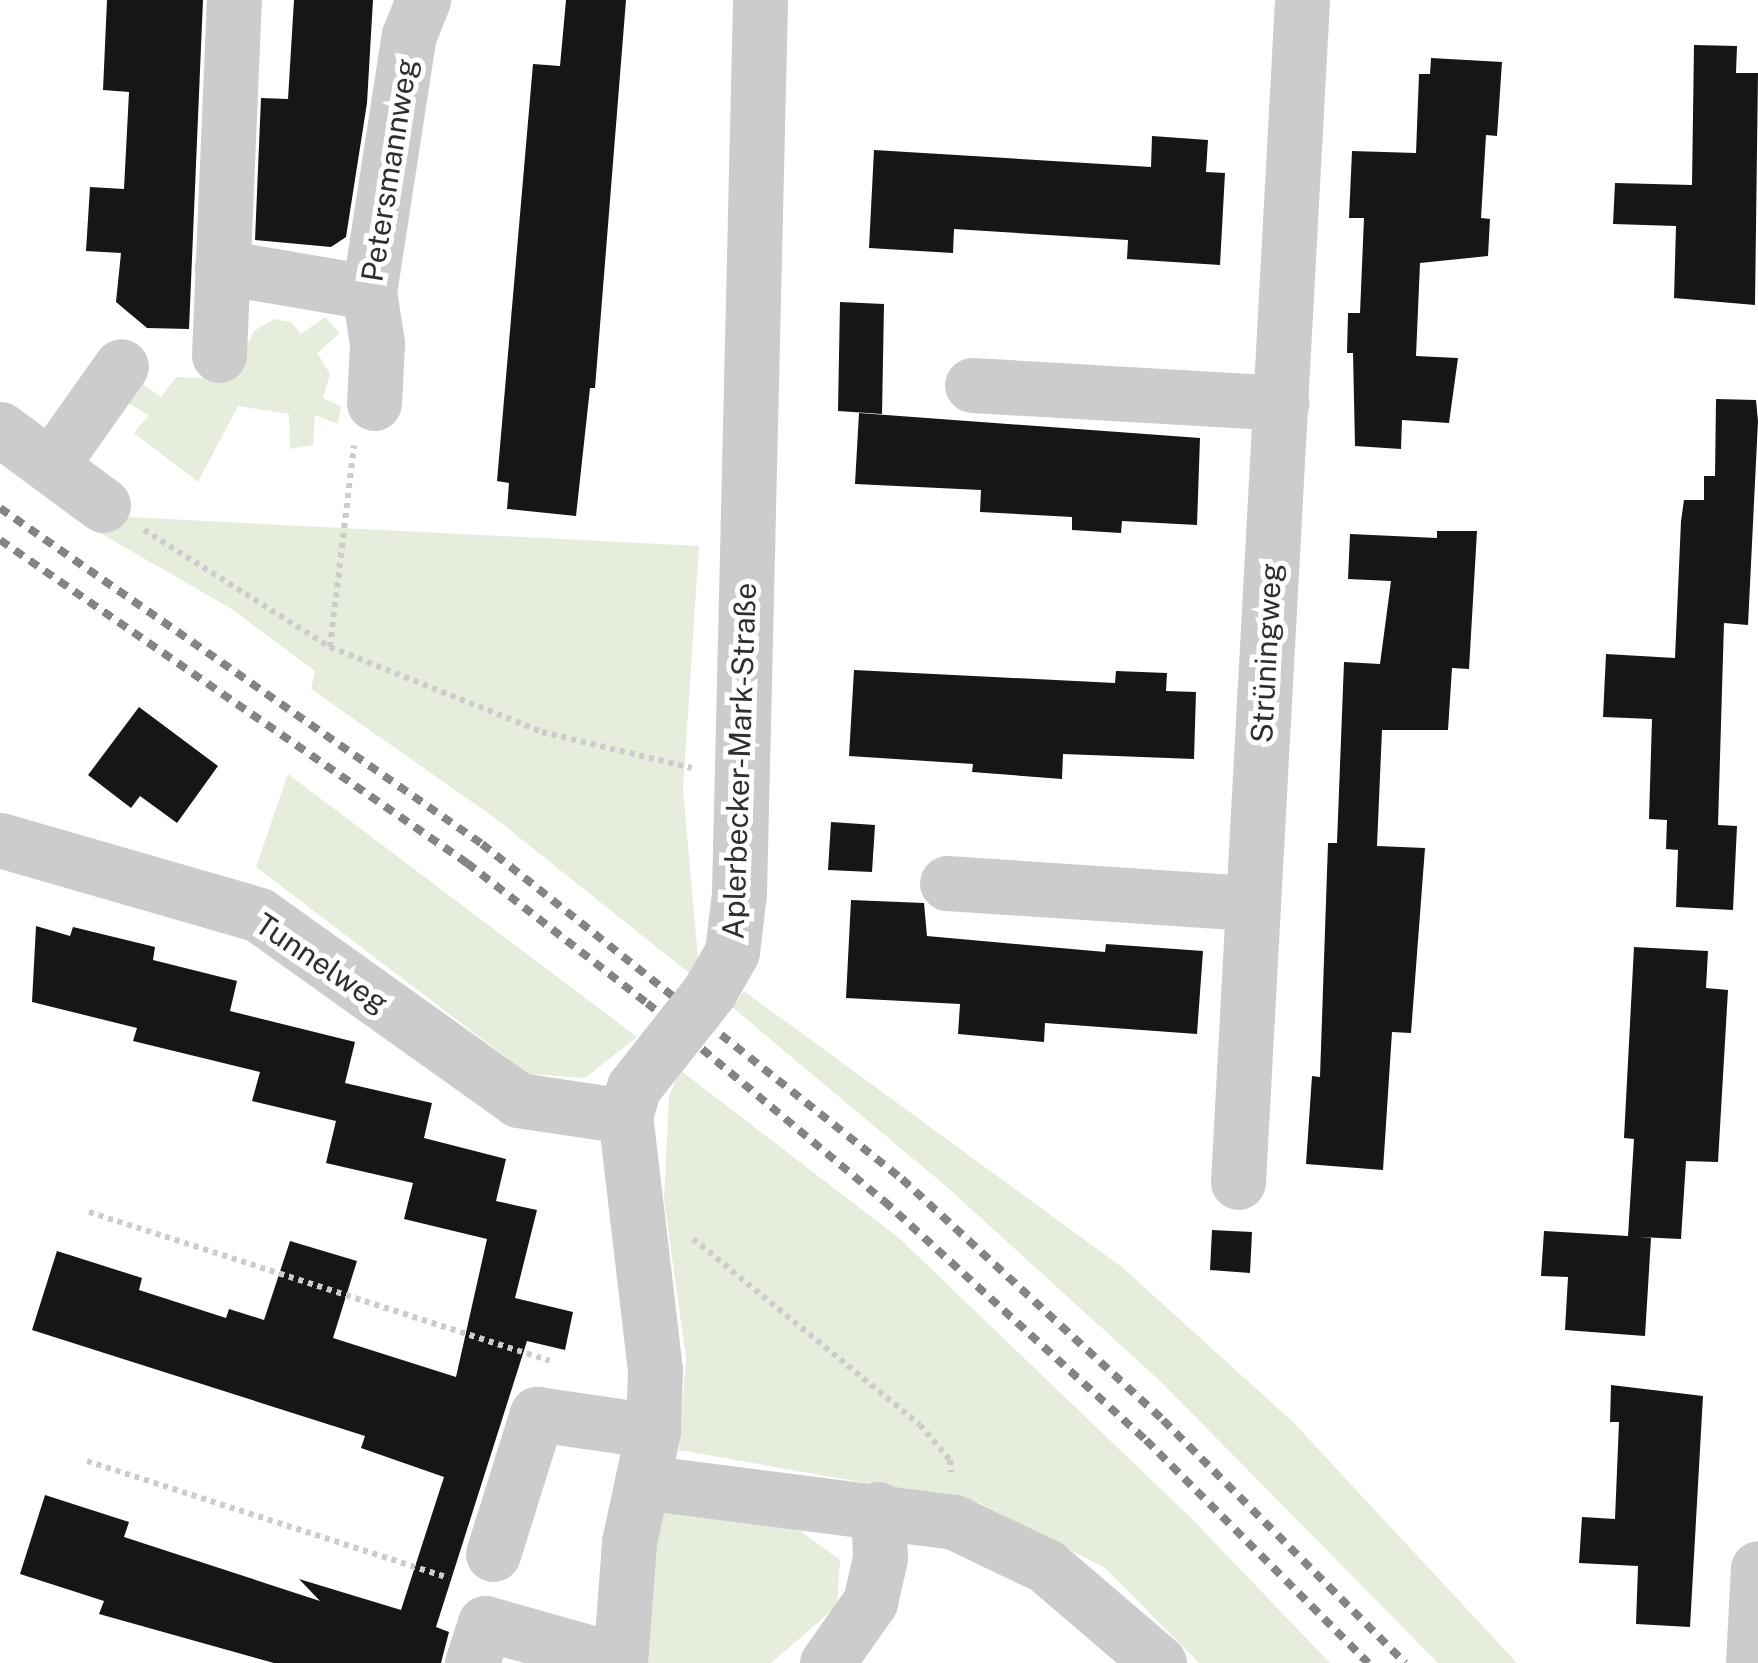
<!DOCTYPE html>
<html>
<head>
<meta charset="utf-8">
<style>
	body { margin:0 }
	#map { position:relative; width:1758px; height:1663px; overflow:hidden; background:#fff; font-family:"Public Sans",sans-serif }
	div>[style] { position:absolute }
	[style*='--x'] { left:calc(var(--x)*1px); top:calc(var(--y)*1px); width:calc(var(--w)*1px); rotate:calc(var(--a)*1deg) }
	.green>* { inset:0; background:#e7eddc }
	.building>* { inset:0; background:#161616 }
	.path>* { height:6px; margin-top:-3px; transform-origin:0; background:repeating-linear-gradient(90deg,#ccc 0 5px,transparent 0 10px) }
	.minor>* { height:55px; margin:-27.5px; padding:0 27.5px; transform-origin:27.5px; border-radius:27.5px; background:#ccc }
	.rail>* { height:8px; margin-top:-4px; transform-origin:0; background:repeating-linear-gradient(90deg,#848484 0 10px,transparent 0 18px) }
	.minor-bridge>* { height:55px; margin:-27.5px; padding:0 27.5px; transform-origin:27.5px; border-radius:27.5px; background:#ccc }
	span { translate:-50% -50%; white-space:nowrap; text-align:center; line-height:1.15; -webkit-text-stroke:10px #fff; paint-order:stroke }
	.street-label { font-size:30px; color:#2f2f2f }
</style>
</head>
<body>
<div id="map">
	<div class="green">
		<i style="clip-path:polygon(325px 317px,340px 333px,317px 353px,330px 374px,323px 398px,341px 406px,338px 424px,315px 415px,313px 445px,290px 449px,289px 414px,238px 406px,198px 482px,134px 433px,149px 415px,122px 400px,139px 381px,161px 397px,176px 377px,232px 379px,254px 331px,274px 319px,291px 322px,301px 334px)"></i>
		<i style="clip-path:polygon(67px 514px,699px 546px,683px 789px,698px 959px,689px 973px,495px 818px,311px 689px,315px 671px,230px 608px)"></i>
		<i style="clip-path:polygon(288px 774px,637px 1037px,585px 1078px,528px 1074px,256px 867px)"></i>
		<i style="clip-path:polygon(744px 991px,1123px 1268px,1293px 1422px,1517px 1663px,1438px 1663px,1160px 1381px,948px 1188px,732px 1007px)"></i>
		<i style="clip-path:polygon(680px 1070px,899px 1238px,1192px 1519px,1330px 1663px,1199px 1663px,1105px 1568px,979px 1503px,679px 1450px,686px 1358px,664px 1200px,669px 1097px)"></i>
		<i style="clip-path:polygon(656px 1510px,795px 1527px,840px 1560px,837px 1606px,771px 1663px,648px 1663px)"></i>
	</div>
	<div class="building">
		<i style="clip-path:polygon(107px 0,203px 0,189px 329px,147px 328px,116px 302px,121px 253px,86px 251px,90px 187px,124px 189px,129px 92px,103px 90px)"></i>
		<i style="clip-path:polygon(294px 0,373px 0,367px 103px,346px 237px,331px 247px,255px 240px,261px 98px,288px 99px)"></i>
		<i style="clip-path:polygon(566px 0,626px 0,595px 388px,590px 388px,576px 516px,507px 509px,509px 483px,497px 481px,533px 64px,560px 66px)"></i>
		<i style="clip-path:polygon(1694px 45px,1737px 46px,1736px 73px,1758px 73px,1755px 305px,1674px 298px,1676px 226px,1613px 224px,1615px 183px,1692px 185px)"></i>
		<i style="clip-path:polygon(1431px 58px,1502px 62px,1497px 136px,1486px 135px,1481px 218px,1490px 219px,1488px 256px,1420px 263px,1416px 356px,1458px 358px,1449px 423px,1402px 420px,1401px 449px,1355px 446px,1353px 353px,1347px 353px,1348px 313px,1360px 313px,1364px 218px,1349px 218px,1352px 151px,1416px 153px,1419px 74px,1430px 74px)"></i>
		<i style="clip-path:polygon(1152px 136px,1208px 140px,1206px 172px,1225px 173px,1220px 265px,1127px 259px,1128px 240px,954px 229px,953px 253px,869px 248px,874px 150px,1151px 167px)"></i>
		<i style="clip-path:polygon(840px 302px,884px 304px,882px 414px,838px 411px)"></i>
		<i style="clip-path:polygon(1716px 399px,1756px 400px,1758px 421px,1748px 625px,1724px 623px,1718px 825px,1737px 826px,1733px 910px,1676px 907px,1678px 850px,1666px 849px,1667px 820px,1649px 819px,1652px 719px,1603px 717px,1606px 654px,1675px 658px,1681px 521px,1684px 500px,1704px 500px,1704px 476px,1715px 476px)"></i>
		<i style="clip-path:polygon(859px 413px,1200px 438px,1197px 525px,1122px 521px,1121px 533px,1072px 530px,1072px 517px,980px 512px,981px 490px,855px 484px)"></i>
		<i style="clip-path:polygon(1437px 531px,1477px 531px,1469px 669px,1452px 668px,1448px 730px,1382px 730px,1377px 846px,1425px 848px,1411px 1033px,1392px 1032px,1383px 1170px,1306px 1164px,1312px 1076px,1320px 1077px,1328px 843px,1337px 843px,1344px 662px,1380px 664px,1391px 581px,1348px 579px,1350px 534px,1437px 538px)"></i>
		<i style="clip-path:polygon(854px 670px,1115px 683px,1116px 671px,1167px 673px,1166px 691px,1196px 692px,1194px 759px,1063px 754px,1062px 779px,972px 772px,973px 764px,849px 756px)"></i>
		<i style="clip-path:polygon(139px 707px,218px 766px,177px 823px,140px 796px,131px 808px,88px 775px)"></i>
		<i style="clip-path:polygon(831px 822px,875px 825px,872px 872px,828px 870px)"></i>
		<i style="clip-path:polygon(851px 900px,924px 903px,927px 936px,1105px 952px,1106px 944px,1203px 951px,1197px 1034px,1045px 1023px,1044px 1042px,958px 1034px,960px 1004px,846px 998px)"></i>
		<i style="clip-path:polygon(36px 926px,70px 936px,73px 927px,155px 947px,153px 960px,237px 981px,230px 1011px,355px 1042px,345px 1083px,432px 1103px,424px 1138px,506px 1159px,496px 1201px,537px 1210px,515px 1298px,573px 1312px,565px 1350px,527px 1341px,436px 1627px,449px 1632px,441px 1663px,274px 1663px,99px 1614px,104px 1601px,20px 1574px,45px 1495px,129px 1522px,124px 1537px,320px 1601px,299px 1579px,401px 1610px,444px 1477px,361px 1448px,365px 1436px,32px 1330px,57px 1251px,142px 1278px,139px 1290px,226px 1318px,229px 1309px,264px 1320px,290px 1241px,357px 1261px,333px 1338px,456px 1377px,487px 1239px,404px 1219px,413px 1183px,326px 1163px,336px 1121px,252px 1101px,260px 1072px,133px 1041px,137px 1028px,32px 1002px)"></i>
		<i style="clip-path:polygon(1634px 947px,1708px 951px,1706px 988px,1728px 990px,1718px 1162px,1686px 1161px,1681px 1239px,1639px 1237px,1651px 1238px,1645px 1336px,1565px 1330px,1568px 1277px,1541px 1276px,1544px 1231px,1628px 1236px,1634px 1139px,1624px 1138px)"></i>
		<i style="clip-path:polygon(1212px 1230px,1252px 1232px,1250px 1273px,1210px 1270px)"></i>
		<i style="clip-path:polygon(1611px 1385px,1703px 1396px,1690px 1627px,1636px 1624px,1638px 1566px,1579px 1563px,1582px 1517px,1615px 1519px,1619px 1422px,1610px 1422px)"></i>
	</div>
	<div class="path">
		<i style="--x:144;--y:530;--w:220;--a:32.2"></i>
		<i style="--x:330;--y:647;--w:228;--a:21.8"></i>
		<i style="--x:542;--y:732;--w:154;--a:13.5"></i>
		<i style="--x:330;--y:647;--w:203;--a:-83.2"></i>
		<i style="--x:89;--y:1212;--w:484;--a:17.9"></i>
		<i style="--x:693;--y:1239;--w:293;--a:39.3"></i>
		<i style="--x:920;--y:1425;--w:46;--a:49.4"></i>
		<i style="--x:950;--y:1460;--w:12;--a:85"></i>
		<i style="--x:87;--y:1461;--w:380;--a:17.9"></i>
	</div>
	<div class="minor">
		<i style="--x:222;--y:267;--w:149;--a:9.7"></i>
		<i style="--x:219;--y:355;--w:355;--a:-87.6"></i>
		<i style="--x:972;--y:385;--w:310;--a:3.3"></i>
		<i style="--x:374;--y:403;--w:60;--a:-87.1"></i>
		<i style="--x:377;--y:343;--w:52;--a:-98.9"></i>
		<i style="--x:369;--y:292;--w:260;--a:-81.2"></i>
		<i style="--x:409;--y:35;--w:38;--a:-68"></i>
		<i style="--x:0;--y:429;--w:128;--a:36.4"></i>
		<i style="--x:51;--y:465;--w:121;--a:-54.7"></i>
		<i style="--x:0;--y:840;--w:270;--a:16.1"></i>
		<i style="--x:259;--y:915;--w:318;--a:35.5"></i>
		<i style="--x:518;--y:1100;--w:108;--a:8.5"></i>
		<i style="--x:947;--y:883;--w:306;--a:3.8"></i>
		<i style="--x:709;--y:992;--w:46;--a:-60.1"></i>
		<i style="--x:732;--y:952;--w:59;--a:-83.2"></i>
		<i style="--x:739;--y:893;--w:893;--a:-88.65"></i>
		<i style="--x:1238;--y:1182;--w:1184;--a:-86.9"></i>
		<i style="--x:642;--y:1482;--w:315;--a:7.3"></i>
		<i style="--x:954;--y:1522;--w:102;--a:25.6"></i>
		<i style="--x:1046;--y:1566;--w:149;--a:40.6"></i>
		<i style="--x:493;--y:1554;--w:147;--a:-72.6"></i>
		<i style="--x:537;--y:1414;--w:117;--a:8.3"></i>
		<i style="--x:472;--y:1663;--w:42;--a:-72"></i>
		<i style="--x:485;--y:1623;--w:140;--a:15.7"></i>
		<i style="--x:620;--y:1663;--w:121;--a:-85.7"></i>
		<i style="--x:629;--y:1542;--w:114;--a:-77.8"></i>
		<i style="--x:653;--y:1431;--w:61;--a:-88.1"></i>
		<i style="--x:655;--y:1370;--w:256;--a:-96.7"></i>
		<i style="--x:625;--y:1116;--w:30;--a:-73"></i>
		<i style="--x:634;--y:1087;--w:48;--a:-51.7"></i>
		<i style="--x:827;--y:1663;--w:75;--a:-54.8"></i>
		<i style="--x:870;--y:1602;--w:45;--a:-77.2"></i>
		<i style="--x:880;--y:1558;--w:49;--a:-92.3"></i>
		<i style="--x:1753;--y:1663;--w:95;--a:-87"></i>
	</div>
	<div class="rail">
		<i style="--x:0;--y:508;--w:588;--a:34.88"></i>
		<i style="--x:482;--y:844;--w:537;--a:38.58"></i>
		<i style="--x:902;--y:1179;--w:355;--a:42.7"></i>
		<i style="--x:1163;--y:1420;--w:343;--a:45.1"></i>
		<i style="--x:0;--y:540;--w:568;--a:34.67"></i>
		<i style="--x:467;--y:863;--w:228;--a:37.9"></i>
		<i style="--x:647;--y:1003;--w:309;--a:39.9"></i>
		<i style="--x:884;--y:1201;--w:355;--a:42.4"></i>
		<i style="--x:1146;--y:1440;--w:315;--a:45.1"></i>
	</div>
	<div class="minor-bridge">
		<i style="--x:664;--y:1049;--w:73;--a:-51.7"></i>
	</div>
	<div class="street-label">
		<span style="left:389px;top:170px;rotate:-81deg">Petersmannweg</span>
		<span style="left:1266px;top:653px;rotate:-87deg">Strüningweg</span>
		<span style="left:739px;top:761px;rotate:-88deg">Aplerbecker-Mark-Straße</span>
		<span style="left:322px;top:963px;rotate:34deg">Tunnelweg</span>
	</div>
</div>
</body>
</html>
